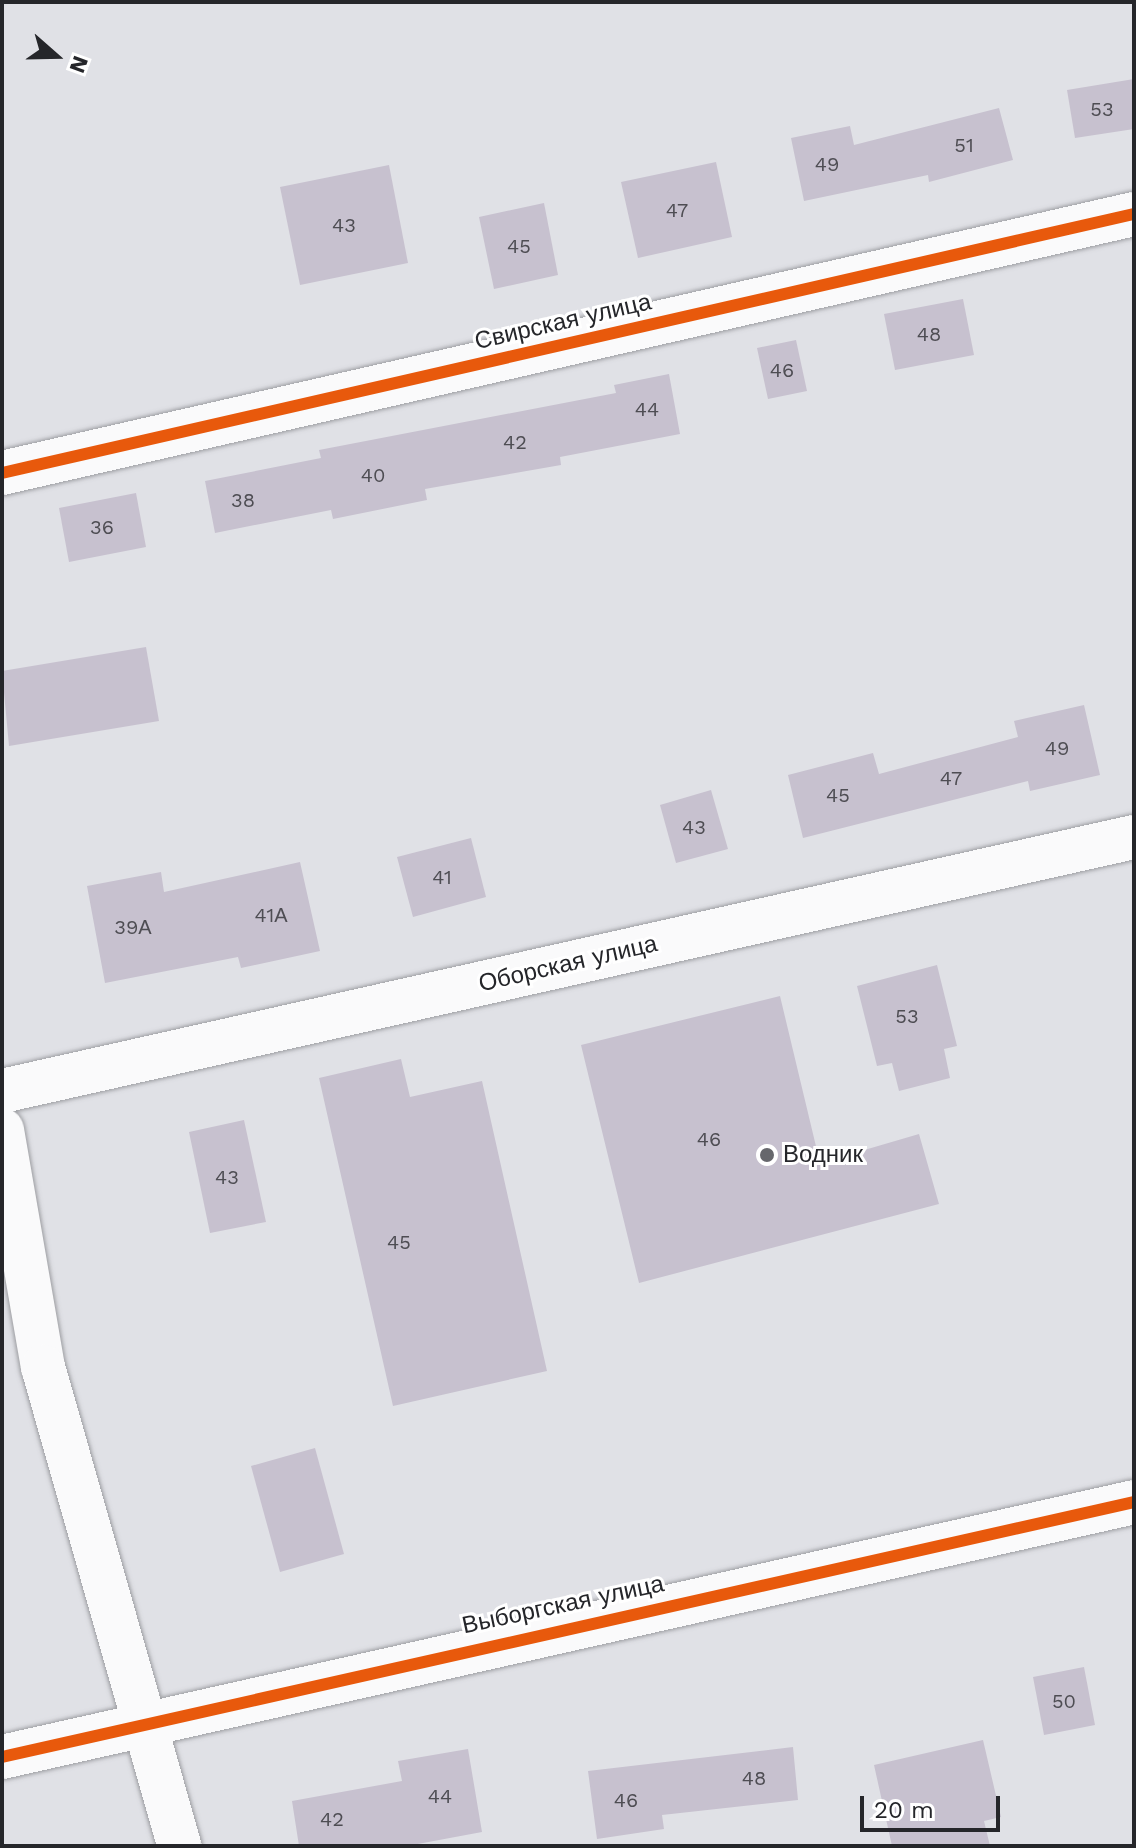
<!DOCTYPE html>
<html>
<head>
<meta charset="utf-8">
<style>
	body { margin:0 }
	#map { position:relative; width:1136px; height:1848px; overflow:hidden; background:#e0e1e6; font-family:"Work Sans",sans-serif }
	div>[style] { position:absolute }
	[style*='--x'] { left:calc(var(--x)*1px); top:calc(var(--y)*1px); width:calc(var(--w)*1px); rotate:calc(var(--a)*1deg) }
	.building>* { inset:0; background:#c7c1cf }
	.roads { filter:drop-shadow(0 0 2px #9d9ea2) drop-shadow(0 0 2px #9d9ea2) }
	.minor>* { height:44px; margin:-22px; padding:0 22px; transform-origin:22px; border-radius:22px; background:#fafafb }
	.cycleway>* { height:12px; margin:-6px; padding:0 6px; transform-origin:6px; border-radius:6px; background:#e8590c }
	.dots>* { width:22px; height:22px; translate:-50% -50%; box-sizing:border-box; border:4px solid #fff; border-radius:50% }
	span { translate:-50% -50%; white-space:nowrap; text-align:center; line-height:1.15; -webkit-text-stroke:6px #fff; paint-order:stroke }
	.number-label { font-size:20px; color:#4e4d53 }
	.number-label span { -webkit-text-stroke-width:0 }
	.street-label { font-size:24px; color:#25262a }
	.poi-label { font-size:24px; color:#25262a }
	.left { translate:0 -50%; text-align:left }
	.frame { position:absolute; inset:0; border:4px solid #25262a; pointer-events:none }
	.north { position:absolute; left:16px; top:16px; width:80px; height:80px; -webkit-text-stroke:6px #fff; paint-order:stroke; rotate:110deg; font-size:22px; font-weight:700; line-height:32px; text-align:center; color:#25262a }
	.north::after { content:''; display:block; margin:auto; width:28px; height:36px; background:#25262a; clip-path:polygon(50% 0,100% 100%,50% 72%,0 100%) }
	.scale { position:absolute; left:860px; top:1796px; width:140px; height:36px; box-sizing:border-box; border:4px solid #25262a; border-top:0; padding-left:10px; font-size:24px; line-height:28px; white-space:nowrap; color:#25262a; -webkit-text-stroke:6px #fff; paint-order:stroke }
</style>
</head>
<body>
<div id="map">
	<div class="building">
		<i style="clip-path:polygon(1134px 79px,1134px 129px,1075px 138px,1067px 90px)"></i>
		<i style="clip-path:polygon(999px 108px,1013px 160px,929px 182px,928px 175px,804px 201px,791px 138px,850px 126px,854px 145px)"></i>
		<i style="clip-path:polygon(716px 162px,732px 237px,638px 258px,621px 182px)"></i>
		<i style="clip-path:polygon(389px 165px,408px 263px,300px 285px,280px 187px)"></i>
		<i style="clip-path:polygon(544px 203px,558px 275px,494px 289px,479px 217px)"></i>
		<i style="clip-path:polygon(963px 299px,974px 355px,895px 370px,884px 314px)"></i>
		<i style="clip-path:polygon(796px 340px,807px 391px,768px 399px,757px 348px)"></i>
		<i style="clip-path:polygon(669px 374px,680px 434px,560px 457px,561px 465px,425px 489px,427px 500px,333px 519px,331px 510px,215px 533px,205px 481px,321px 458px,319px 450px,616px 393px,614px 385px)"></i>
		<i style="clip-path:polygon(136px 493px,146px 547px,69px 562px,59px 508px)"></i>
		<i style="clip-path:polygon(146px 647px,159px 721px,9px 746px,2px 671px)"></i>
		<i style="clip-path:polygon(1084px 705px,1100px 775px,1030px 791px,1028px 781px,803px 838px,788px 775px,873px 753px,879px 774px,1018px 737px,1014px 721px)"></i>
		<i style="clip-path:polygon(711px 790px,728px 849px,676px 863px,660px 805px)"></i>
		<i style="clip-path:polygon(471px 838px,486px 897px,413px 917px,397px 857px)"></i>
		<i style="clip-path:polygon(300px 862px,320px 951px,241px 968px,238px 957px,105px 983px,87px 886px,161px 872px,164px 892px)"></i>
		<i style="clip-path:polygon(937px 965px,957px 1046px,944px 1049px,950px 1078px,899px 1091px,892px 1063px,877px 1066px,857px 986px)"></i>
		<i style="clip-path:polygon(780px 996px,820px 1163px,919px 1134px,939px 1204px,639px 1283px,581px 1045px)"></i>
		<i style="clip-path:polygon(401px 1059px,410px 1097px,482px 1081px,547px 1371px,393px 1406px,319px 1078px)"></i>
		<i style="clip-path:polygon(244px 1120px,266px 1222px,210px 1233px,189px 1132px)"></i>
		<i style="clip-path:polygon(315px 1448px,344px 1554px,280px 1572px,251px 1466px)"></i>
		<i style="clip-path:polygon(1084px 1667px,1095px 1725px,1044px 1735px,1033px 1677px)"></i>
		<i style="clip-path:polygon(983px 1740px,1001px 1817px,984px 1821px,990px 1846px,892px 1846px,874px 1765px)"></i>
		<i style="clip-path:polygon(793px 1747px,798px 1800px,662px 1815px,664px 1829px,597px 1839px,588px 1771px)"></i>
		<i style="clip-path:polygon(468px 1749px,482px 1832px,407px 1846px,299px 1846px,292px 1801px,402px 1781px,398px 1761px)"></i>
	</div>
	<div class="roads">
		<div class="minor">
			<i style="--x:2;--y:473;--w:1161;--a:-12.89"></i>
			<i style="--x:2;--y:1091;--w:1160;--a:-12.65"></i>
			<i style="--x:2;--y:1130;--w:241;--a:80.2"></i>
			<i style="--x:43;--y:1367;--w:498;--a:74.1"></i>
			<i style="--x:2;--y:1757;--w:1160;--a:-12.69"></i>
		</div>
	</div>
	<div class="cycleway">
		<i style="--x:2;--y:473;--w:1161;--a:-12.89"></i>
		<i style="--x:2;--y:1757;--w:1160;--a:-12.69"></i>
	</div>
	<div class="dots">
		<i style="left:767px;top:1155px;background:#66676c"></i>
	</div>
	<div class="number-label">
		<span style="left:1102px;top:109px">53</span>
		<span style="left:964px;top:145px">51</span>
		<span style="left:827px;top:164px">49</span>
		<span style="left:677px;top:210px">47</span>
		<span style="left:344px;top:225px">43</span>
		<span style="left:519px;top:246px">45</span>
		<span style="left:929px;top:334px">48</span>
		<span style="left:782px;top:370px">46</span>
		<span style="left:647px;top:409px">44</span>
		<span style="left:515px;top:442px">42</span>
		<span style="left:373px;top:475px">40</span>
		<span style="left:243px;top:500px">38</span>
		<span style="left:102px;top:527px">36</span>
		<span style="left:1057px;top:748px">49</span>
		<span style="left:951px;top:778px">47</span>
		<span style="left:838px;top:795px">45</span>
		<span style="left:694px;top:827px">43</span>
		<span style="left:442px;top:877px">41</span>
		<span style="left:271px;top:915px">41А</span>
		<span style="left:133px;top:927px">39А</span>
		<span style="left:907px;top:1016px">53</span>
		<span style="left:709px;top:1139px">46</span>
		<span style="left:227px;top:1177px">43</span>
		<span style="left:399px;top:1242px">45</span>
		<span style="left:1064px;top:1701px">50</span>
		<span style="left:754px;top:1778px">48</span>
		<span style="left:440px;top:1796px">44</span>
		<span style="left:626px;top:1800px">46</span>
		<span style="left:332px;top:1819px">42</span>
	</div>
	<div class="street-label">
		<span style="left:563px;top:322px;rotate:-13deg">Свирская улица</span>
		<span style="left:568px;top:964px;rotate:-13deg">Оборская улица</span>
		<span style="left:563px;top:1605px;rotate:-12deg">Выборгская улица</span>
	</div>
	<div class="poi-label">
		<span class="left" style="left:783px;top:1155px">Водник</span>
	</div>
	<div class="frame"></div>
	<div class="north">N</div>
	<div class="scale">20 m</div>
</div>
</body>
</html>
